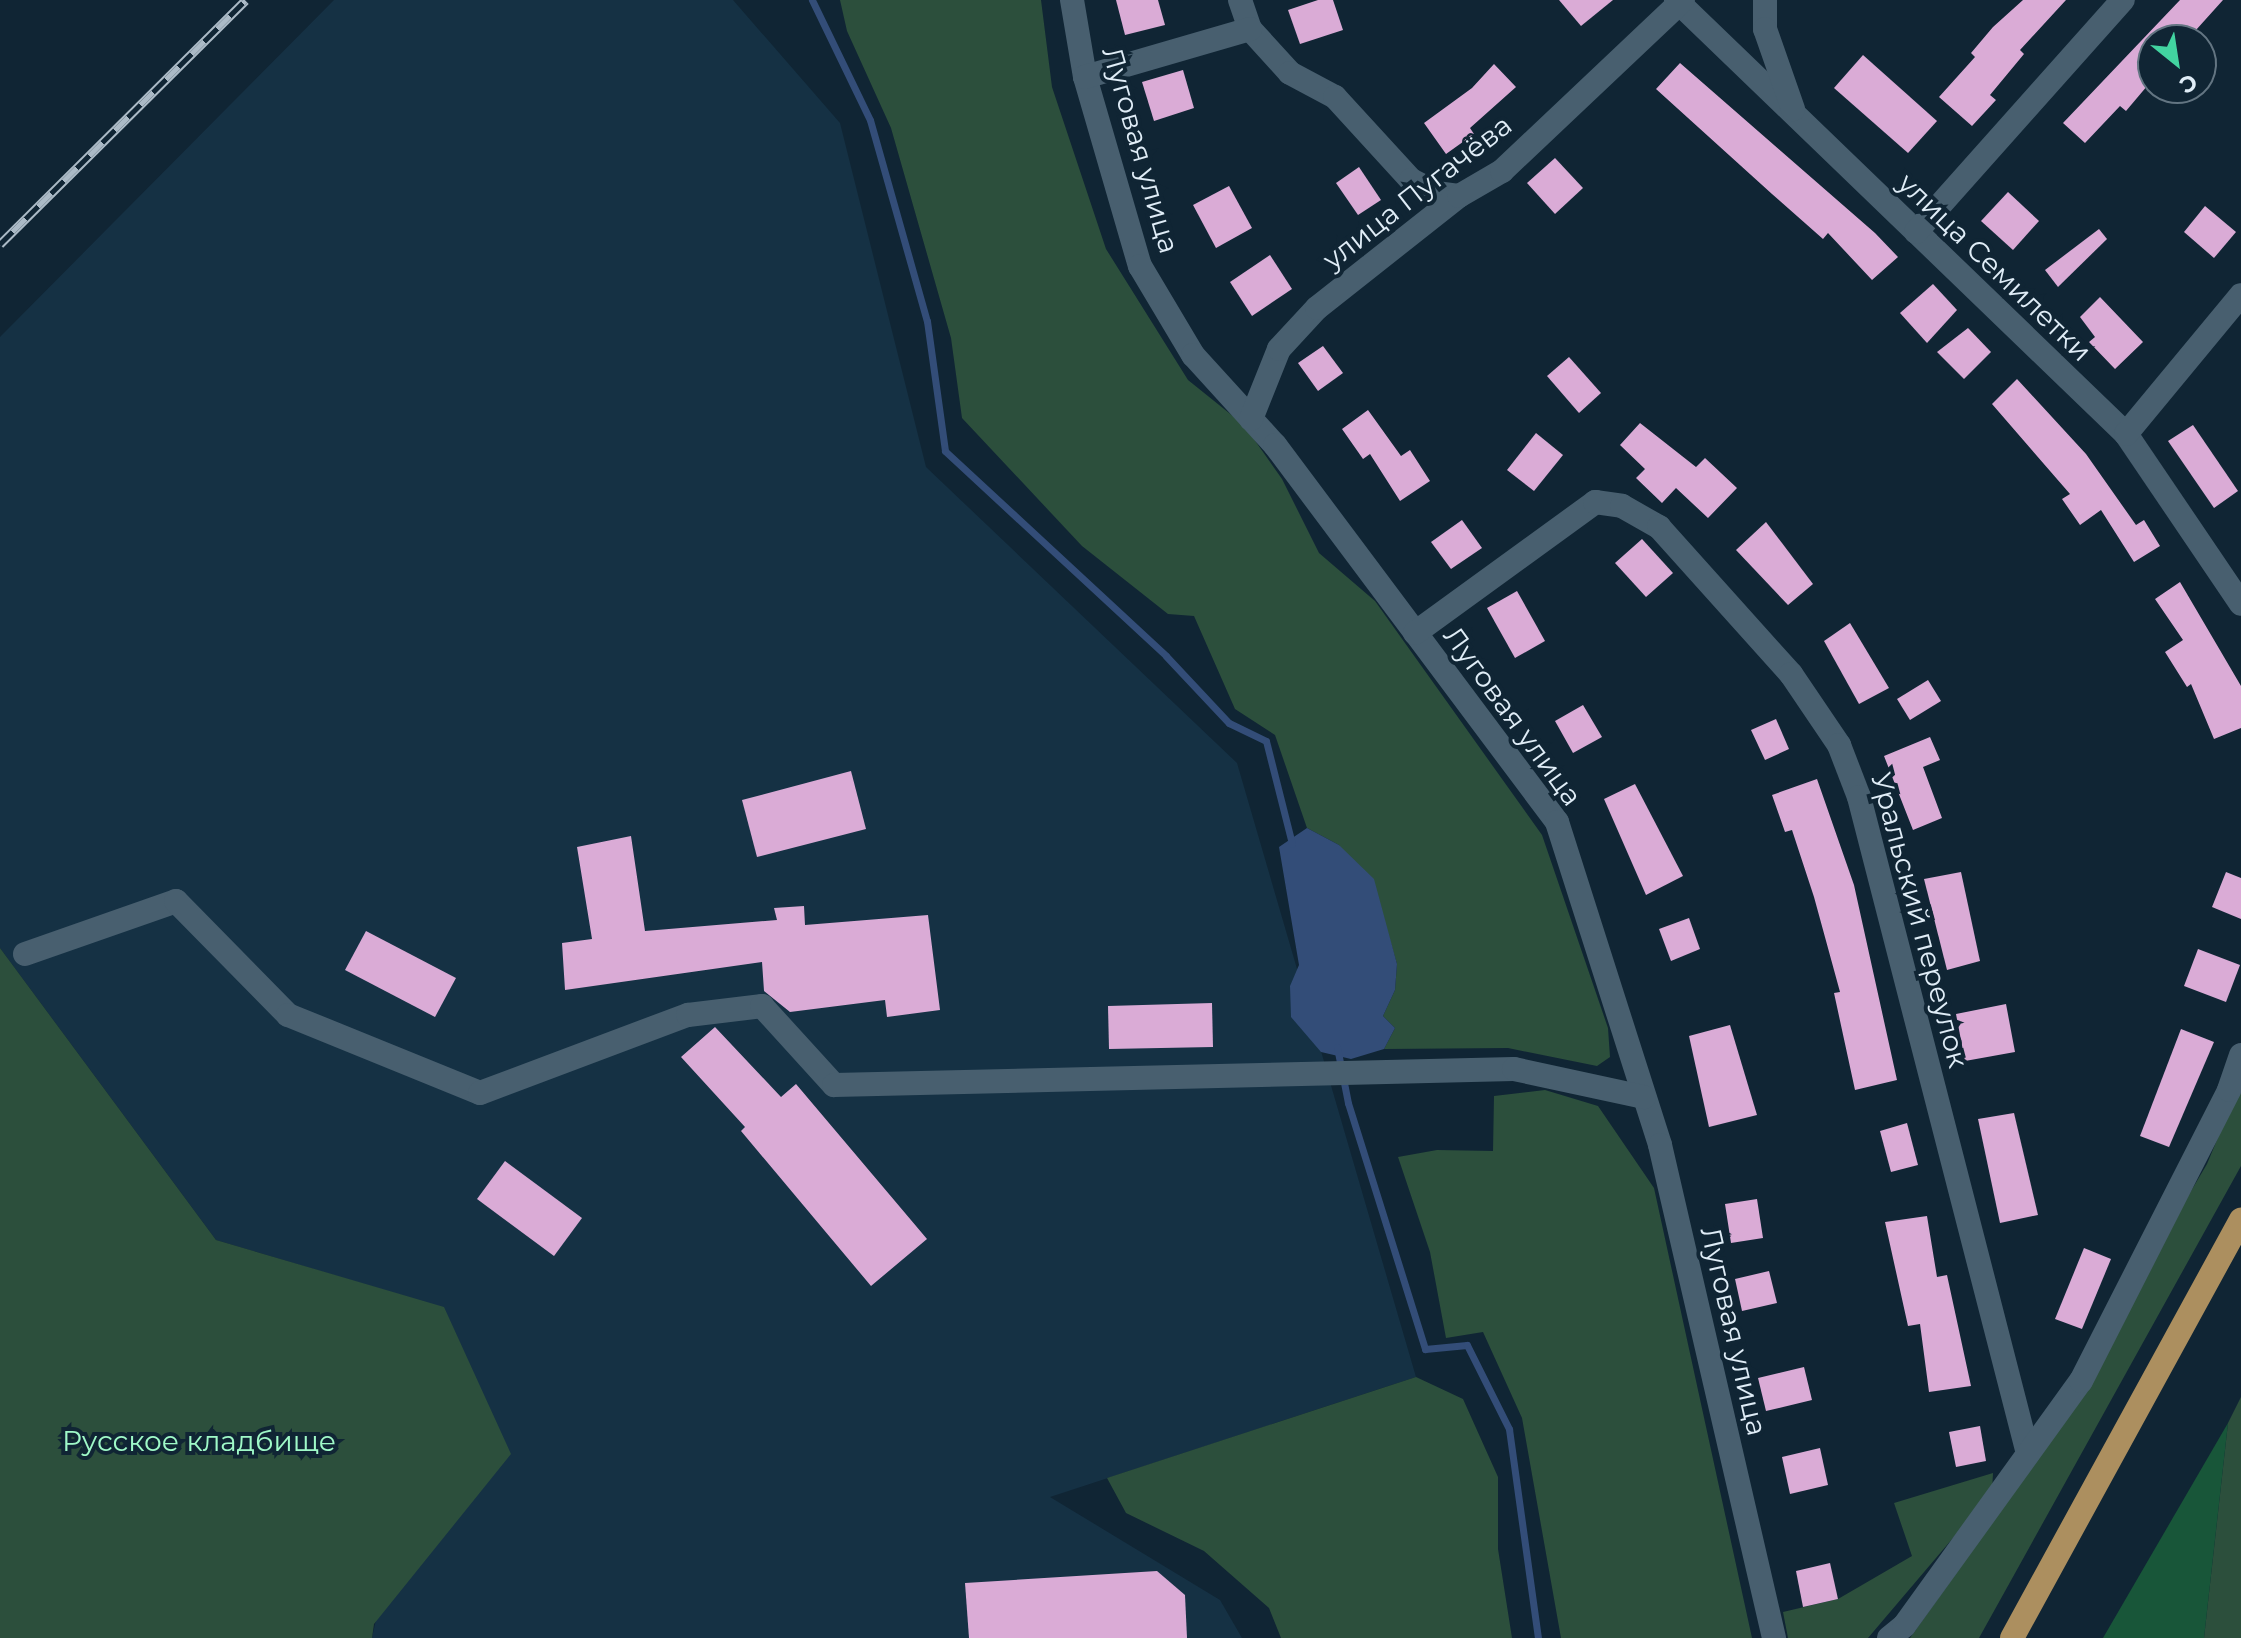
<!DOCTYPE html>
<html>
<head>
<meta charset="utf-8">
<style>
	body { margin:0 }
	#map { position:relative; width:2241px; height:1638px; overflow:hidden; background:#102534; font-family:Montserrat,sans-serif }
	div>[style] { position:absolute }
	[style*='--x'] { left:calc(var(--x)*1px); top:calc(var(--y)*1px); width:calc(var(--w)*1px); rotate:calc(var(--a)*1deg) }
	.built>* { inset:0; background:#153144 }
	.green>* { inset:0; background:#2c4f3c }
	.forest>* { inset:0; background:#185639 }
	.water>* { inset:0; background:#334d78 }
	.stream>* { height:7px; margin:-3.5px; padding:0 3.5px; transform-origin:3.5px; border-radius:3.5px; background:#334d78 }
	.building>* { inset:0; background:#daabd6 }
	.minor>* { height:24px; margin:-12px; padding:0 12px; transform-origin:12px; border-radius:12px; background:#485f6f }
	.major>* { height:24px; margin:-12px; padding:0 12px; transform-origin:12px; border-radius:12px; background:#ac8f5f }
	.rail>* { height:9px; margin-top:-4.5px; transform-origin:0; background:repeating-linear-gradient(90deg,#102534 0 18px,#abbac6 0 36px); box-sizing:border-box; border-block:2px solid #abbac6 }
	span { translate:-50% -50%; white-space:nowrap; text-align:center; line-height:1.15; -webkit-text-stroke:8px #102534; paint-order:stroke }
	.street-label { font-size:28px; color:#e0edf7 }
	.park-label { font-size:28px; color:#9ff9c8 }
	.north { position:absolute; left:2137px; top:24px; width:80px; height:80px; box-sizing:border-box; background:#102534; border:2px solid #637582; border-radius:50%; rotate:150deg; font-size:22px; font-weight:700; line-height:32px; text-align:center; color:#e0edf7 }
	.north::after { content:''; display:block; margin:auto; width:28px; height:36px; background:#42d4a0; clip-path:polygon(50% 0,100% 100%,50% 72%,0 100%) }
</style>
</head>
<body>
<div id="map">
	<div class="built">
		<i style="clip-path:polygon(334px 0,733px 0,840px 123px,926px 467px,1237px 763px,1416px 1377px,1050px 1497px,1220px 1600px,1242px 1638px,372px 1638px,444px 1308px,216px 1240px,0 948px,0 337px)"></i>
	</div>
	<div class="green">
		<i style="clip-path:polygon(840px 0,1041px 0,1052px 87px,1106px 249px,1188px 380px,1244px 425px,1282px 479px,1319px 553px,1375px 601px,1542px 835px,1608px 1028px,1610px 1057px,1597px 1066px,1508px 1048px,1384px 1049px,1395px 1028px,1383px 1016px,1395px 990px,1397px 964px,1387px 930px,1339px 845px,1307px 828px,1275px 735px,1235px 709px,1194px 616px,1168px 614px,1082px 546px,962px 418px,951px 338px,891px 128px,847px 31px)"></i>
		<i style="clip-path:polygon(0 948px,216px 1240px,444px 1307px,511px 1454px,374px 1624px,372px 1638px,0 1638px)"></i>
		<i style="clip-path:polygon(2241px 1082px,2241px 1166px,1979px 1638px,1910px 1638px,2011px 1496px,2207px 1164px)"></i>
		<i style="clip-path:polygon(1545px 1090px,1598px 1106px,1654px 1188px,1752px 1638px,1561px 1638px,1522px 1418px,1483px 1332px,1446px 1338px,1430px 1252px,1398px 1157px,1437px 1150px,1493px 1151px,1494px 1096px)"></i>
		<i style="clip-path:polygon(1416px 1377px,1463px 1399px,1498px 1477px,1498px 1549px,1512px 1638px,1281px 1638px,1269px 1608px,1204px 1551px,1126px 1513px,1107px 1478px)"></i>
		<i style="clip-path:polygon(2241px 1397px,2241px 1638px,2204px 1638px,2228px 1423px)"></i>
		<i style="clip-path:polygon(1993px 1473px,1992px 1492px,1868px 1638px,1788px 1638px,1783px 1612px,1838px 1599px,1912px 1556px,1894px 1503px)"></i>
	</div>
	<div class="forest">
		<i style="clip-path:polygon(2228px 1423px,2204px 1638px,2103px 1638px)"></i>
	</div>
	<div class="water">
		<i style="clip-path:polygon(1307px 828px,1339px 845px,1374px 879px,1397px 964px,1395px 990px,1383px 1016px,1395px 1028px,1384px 1049px,1351px 1059px,1321px 1052px,1291px 1017px,1290px 986px,1299px 965px,1279px 847px)"></i>
	</div>
	<div class="stream">
		<i style="--x:812;--y:0;--w:133;--a:64.2"></i>
		<i style="--x:870;--y:120;--w:209;--a:74.2"></i>
		<i style="--x:927;--y:321;--w:131;--a:82.1"></i>
		<i style="--x:945;--y:451;--w:301;--a:42.8"></i>
		<i style="--x:1166;--y:656;--w:92;--a:46.8"></i>
		<i style="--x:1229;--y:723;--w:41;--a:25.9"></i>
		<i style="--x:1266;--y:741;--w:106;--a:75.8"></i>
		<i style="--x:1337;--y:1047;--w:57;--a:78.9"></i>
		<i style="--x:1348;--y:1103;--w:258;--a:72.6"></i>
		<i style="--x:1425;--y:1349;--w:42;--a:-5.4"></i>
		<i style="--x:1467;--y:1345;--w:94;--a:63.4"></i>
		<i style="--x:1509;--y:1429;--w:211;--a:82.1"></i>
	</div>
	<div class="building">
		<i style="clip-path:polygon(1116px 0,1158px 0,1165px 25px,1125px 35px)"></i>
		<i style="clip-path:polygon(1318px 0,1333px 0,1343px 30px,1300px 44px,1288px 10px)"></i>
		<i style="clip-path:polygon(1559px 0,1613px 0,1581px 26px)"></i>
		<i style="clip-path:polygon(2023px 0,2066px 0,2020px 50px,2024px 54px,1990px 95px,1996px 100px,1972px 126px,1939px 97px,1975px 57px,1971px 53px,1993px 27px)"></i>
		<i style="clip-path:polygon(2180px 0,2223px 0,2187px 40px,2153px 40px,2153px 79px,2126px 111px,2120px 106px,2085px 143px,2063px 123px)"></i>
		<i style="clip-path:polygon(1863px 55px,1937px 121px,1908px 153px,1834px 88px)"></i>
		<i style="clip-path:polygon(1680px 63px,1875px 233px,1898px 257px,1872px 280px,1828px 233px,1823px 239px,1772px 194px,1656px 89px)"></i>
		<i style="clip-path:polygon(1494px 64px,1516px 87px,1470px 128px,1474px 134px,1446px 154px,1424px 123px,1472px 88px)"></i>
		<i style="clip-path:polygon(1183px 70px,1194px 108px,1154px 121px,1142px 82px)"></i>
		<i style="clip-path:polygon(1555px 158px,1583px 188px,1555px 214px,1527px 183px)"></i>
		<i style="clip-path:polygon(1359px 167px,1381px 200px,1358px 215px,1336px 183px)"></i>
		<i style="clip-path:polygon(1229px 186px,1252px 228px,1216px 248px,1193px 205px)"></i>
		<i style="clip-path:polygon(2008px 192px,2039px 221px,2013px 250px,1981px 221px)"></i>
		<i style="clip-path:polygon(2205px 206px,2236px 232px,2214px 258px,2184px 232px)"></i>
		<i style="clip-path:polygon(2099px 229px,2107px 239px,2058px 287px,2045px 270px)"></i>
		<i style="clip-path:polygon(1270px 255px,1292px 289px,1252px 316px,1230px 282px)"></i>
		<i style="clip-path:polygon(1933px 284px,1957px 310px,1927px 343px,1900px 313px)"></i>
		<i style="clip-path:polygon(2100px 297px,2143px 342px,2115px 369px,2089px 342px,2095px 337px,2080px 317px)"></i>
		<i style="clip-path:polygon(1968px 328px,1991px 352px,1964px 379px,1937px 352px)"></i>
		<i style="clip-path:polygon(1323px 346px,1343px 373px,1318px 391px,1298px 363px)"></i>
		<i style="clip-path:polygon(1569px 357px,1601px 393px,1579px 413px,1547px 376px)"></i>
		<i style="clip-path:polygon(2017px 379px,2086px 454px,2136px 525px,2144px 520px,2160px 546px,2134px 562px,2101px 510px,2080px 525px,2062px 499px,2070px 494px,1992px 404px)"></i>
		<i style="clip-path:polygon(1368px 410px,1401px 456px,1410px 450px,1430px 481px,1400px 501px,1370px 454px,1363px 459px,1342px 429px)"></i>
		<i style="clip-path:polygon(1640px 423px,1696px 467px,1705px 458px,1737px 488px,1708px 518px,1676px 488px,1662px 503px,1636px 478px,1645px 469px,1620px 445px)"></i>
		<i style="clip-path:polygon(2193px 425px,2238px 491px,2214px 508px,2168px 441px)"></i>
		<i style="clip-path:polygon(1536px 433px,1563px 455px,1534px 491px,1507px 470px)"></i>
		<i style="clip-path:polygon(1462px 520px,1482px 548px,1451px 569px,1431px 542px)"></i>
		<i style="clip-path:polygon(1766px 522px,1813px 584px,1788px 605px,1736px 550px)"></i>
		<i style="clip-path:polygon(1642px 539px,1673px 573px,1646px 597px,1615px 563px)"></i>
		<i style="clip-path:polygon(2180px 582px,2241px 686px,2241px 728px,2214px 739px,2191px 684px,2187px 687px,2165px 652px,2183px 640px,2155px 599px)"></i>
		<i style="clip-path:polygon(1517px 591px,1545px 641px,1515px 658px,1487px 608px)"></i>
		<i style="clip-path:polygon(1850px 623px,1889px 688px,1859px 704px,1824px 641px)"></i>
		<i style="clip-path:polygon(1928px 680px,1941px 701px,1910px 720px,1897px 699px)"></i>
		<i style="clip-path:polygon(1583px 705px,1602px 737px,1573px 753px,1555px 721px)"></i>
		<i style="clip-path:polygon(1776px 719px,1789px 749px,1765px 760px,1751px 730px)"></i>
		<i style="clip-path:polygon(1930px 737px,1940px 760px,1923px 767px,1942px 818px,1913px 830px,1884px 756px)"></i>
		<i style="clip-path:polygon(851px 771px,866px 829px,757px 857px,742px 800px)"></i>
		<i style="clip-path:polygon(1817px 779px,1854px 885px,1897px 1080px,1855px 1090px,1834px 993px,1840px 992px,1814px 897px,1792px 830px,1785px 832px,1772px 795px)"></i>
		<i style="clip-path:polygon(1635px 784px,1683px 876px,1646px 895px,1604px 799px)"></i>
		<i style="clip-path:polygon(631px 836px,645px 931px,777px 920px,774px 908px,804px 906px,805px 925px,928px 915px,940px 1010px,887px 1017px,885px 1000px,790px 1012px,764px 991px,762px 962px,565px 990px,562px 943px,592px 939px,577px 847px)"></i>
		<i style="clip-path:polygon(1961px 872px,1980px 961px,1947px 970px,1924px 879px)"></i>
		<i style="clip-path:polygon(2226px 872px,2241px 878px,2241px 919px,2212px 907px)"></i>
		<i style="clip-path:polygon(1689px 918px,1700px 949px,1671px 961px,1659px 929px)"></i>
		<i style="clip-path:polygon(366px 931px,456px 978px,435px 1017px,345px 970px)"></i>
		<i style="clip-path:polygon(2198px 949px,2240px 965px,2226px 1002px,2184px 986px)"></i>
		<i style="clip-path:polygon(1212px 1003px,1213px 1047px,1109px 1049px,1108px 1006px)"></i>
		<i style="clip-path:polygon(2006px 1004px,2015px 1052px,1965px 1061px,1956px 1014px)"></i>
		<i style="clip-path:polygon(1730px 1025px,1757px 1115px,1709px 1127px,1689px 1036px)"></i>
		<i style="clip-path:polygon(715px 1027px,781px 1097px,796px 1084px,927px 1239px,871px 1286px,741px 1131px,745px 1127px,681px 1057px)"></i>
		<i style="clip-path:polygon(2181px 1029px,2214px 1042px,2169px 1147px,2140px 1136px)"></i>
		<i style="clip-path:polygon(2014px 1113px,2038px 1215px,2000px 1223px,1978px 1119px)"></i>
		<i style="clip-path:polygon(1907px 1123px,1918px 1165px,1891px 1172px,1880px 1131px)"></i>
		<i style="clip-path:polygon(505px 1161px,582px 1218px,554px 1256px,477px 1199px)"></i>
		<i style="clip-path:polygon(1757px 1199px,1763px 1238px,1731px 1243px,1725px 1204px)"></i>
		<i style="clip-path:polygon(1927px 1216px,1937px 1277px,1947px 1275px,1971px 1386px,1929px 1392px,1920px 1324px,1908px 1326px,1885px 1222px)"></i>
		<i style="clip-path:polygon(2084px 1248px,2111px 1259px,2082px 1329px,2055px 1319px)"></i>
		<i style="clip-path:polygon(1769px 1271px,1777px 1303px,1742px 1311px,1735px 1279px)"></i>
		<i style="clip-path:polygon(1804px 1367px,1812px 1400px,1766px 1411px,1758px 1378px)"></i>
		<i style="clip-path:polygon(1980px 1426px,1986px 1461px,1956px 1467px,1949px 1432px)"></i>
		<i style="clip-path:polygon(1820px 1448px,1828px 1485px,1790px 1494px,1782px 1457px)"></i>
		<i style="clip-path:polygon(1830px 1563px,1838px 1599px,1803px 1607px,1796px 1571px)"></i>
		<i style="clip-path:polygon(1157px 1571px,1185px 1595px,1187px 1638px,969px 1638px,965px 1583px)"></i>
	</div>
	<div class="minor">
		<i style="--x:1072;--y:0;--w:78;--a:80.4"></i>
		<i style="--x:1085;--y:77;--w:197;--a:73.8"></i>
		<i style="--x:1140;--y:266;--w:104;--a:59.2"></i>
		<i style="--x:1193;--y:355;--w:122;--a:47.7"></i>
		<i style="--x:1275;--y:445;--w:471;--a:53.2"></i>
		<i style="--x:1557;--y:822;--w:339;--a:72.3"></i>
		<i style="--x:1660;--y:1145;--w:506;--a:76.98"></i>
		<i style="--x:1240;--y:0;--w:31;--a:71"></i>
		<i style="--x:1250;--y:29;--w:59;--a:47.7"></i>
		<i style="--x:1290;--y:73;--w:51;--a:28.1"></i>
		<i style="--x:1335;--y:97;--w:113;--a:47.5"></i>
		<i style="--x:1411;--y:180;--w:28;--a:27"></i>
		<i style="--x:1436;--y:193;--w:23;--a:7"></i>
		<i style="--x:1676;--y:0;--w:625;--a:43.96"></i>
		<i style="--x:2126;--y:434;--w:205;--a:55.9"></i>
		<i style="--x:1765;--y:0;--w:29;--a:90"></i>
		<i style="--x:1765;--y:29;--w:85;--a:70.7"></i>
		<i style="--x:1085;--y:77;--w:172;--a:-16.2"></i>
		<i style="--x:1916;--y:232;--w:311;--a:-48.3"></i>
		<i style="--x:1251;--y:419;--w:75;--a:-68.2"></i>
		<i style="--x:1279;--y:349;--w:56;--a:-47.2"></i>
		<i style="--x:1317;--y:308;--w:181;--a:-38.3"></i>
		<i style="--x:1459;--y:196;--w:50;--a:-30.2"></i>
		<i style="--x:1502;--y:171;--w:249;--a:-43.4"></i>
		<i style="--x:2126;--y:434;--w:180;--a:-50.4"></i>
		<i style="--x:1415;--y:633;--w:223;--a:-36"></i>
		<i style="--x:1595;--y:502;--w:27;--a:8"></i>
		<i style="--x:1622;--y:506;--w:43;--a:29.6"></i>
		<i style="--x:1659;--y:527;--w:198;--a:48.1"></i>
		<i style="--x:1791;--y:674;--w:86;--a:55.9"></i>
		<i style="--x:1839;--y:745;--w:56;--a:69"></i>
		<i style="--x:1859;--y:797;--w:678;--a:75.57"></i>
		<i style="--x:25;--y:954;--w:160;--a:-19.3"></i>
		<i style="--x:176;--y:901;--w:160;--a:45.5"></i>
		<i style="--x:288;--y:1015;--w:207;--a:22.1"></i>
		<i style="--x:480;--y:1093;--w:222;--a:-20.6"></i>
		<i style="--x:688;--y:1015;--w:75;--a:-6.9"></i>
		<i style="--x:762;--y:1006;--w:107;--a:47.7"></i>
		<i style="--x:834;--y:1085;--w:680;--a:-1.35"></i>
		<i style="--x:1514;--y:1069;--w:133;--a:12.2"></i>
		<i style="--x:1889;--y:1638;--w:19;--a:-39"></i>
		<i style="--x:1904;--y:1626;--w:302;--a:-54.2"></i>
		<i style="--x:2081;--y:1381;--w:326;--a:-63"></i>
		<i style="--x:2229;--y:1090;--w:37;--a:-71"></i>
	</div>
	<div class="major">
		<i style="--x:2012;--y:1638;--w:477;--a:-61.3"></i>
	</div>
	<div class="rail">
		<i style="--x:0;--y:244;--w:346;--a:-44.8"></i>
	</div>
	<div class="street-label">
		<span style="left:1141px;top:150px;rotate:74deg">Луговая улица</span>
		<span style="left:1417px;top:192px;rotate:-38deg">улица Пугачёва</span>
		<span style="left:1995px;top:267px;rotate:44deg">улица Семилетки</span>
		<span style="left:1513px;top:716px;rotate:54deg">Луговая улица</span>
		<span style="left:1920px;top:920px;rotate:75deg">Уральский переулок</span>
		<span style="left:1734px;top:1331px;rotate:77deg">Луговая улица</span>
	</div>
	<div class="park-label">
		<span style="left:199px;top:1441px">Русское кладбище</span>
	</div>
	<div class="north">С</div>
</div>
</body>
</html>
